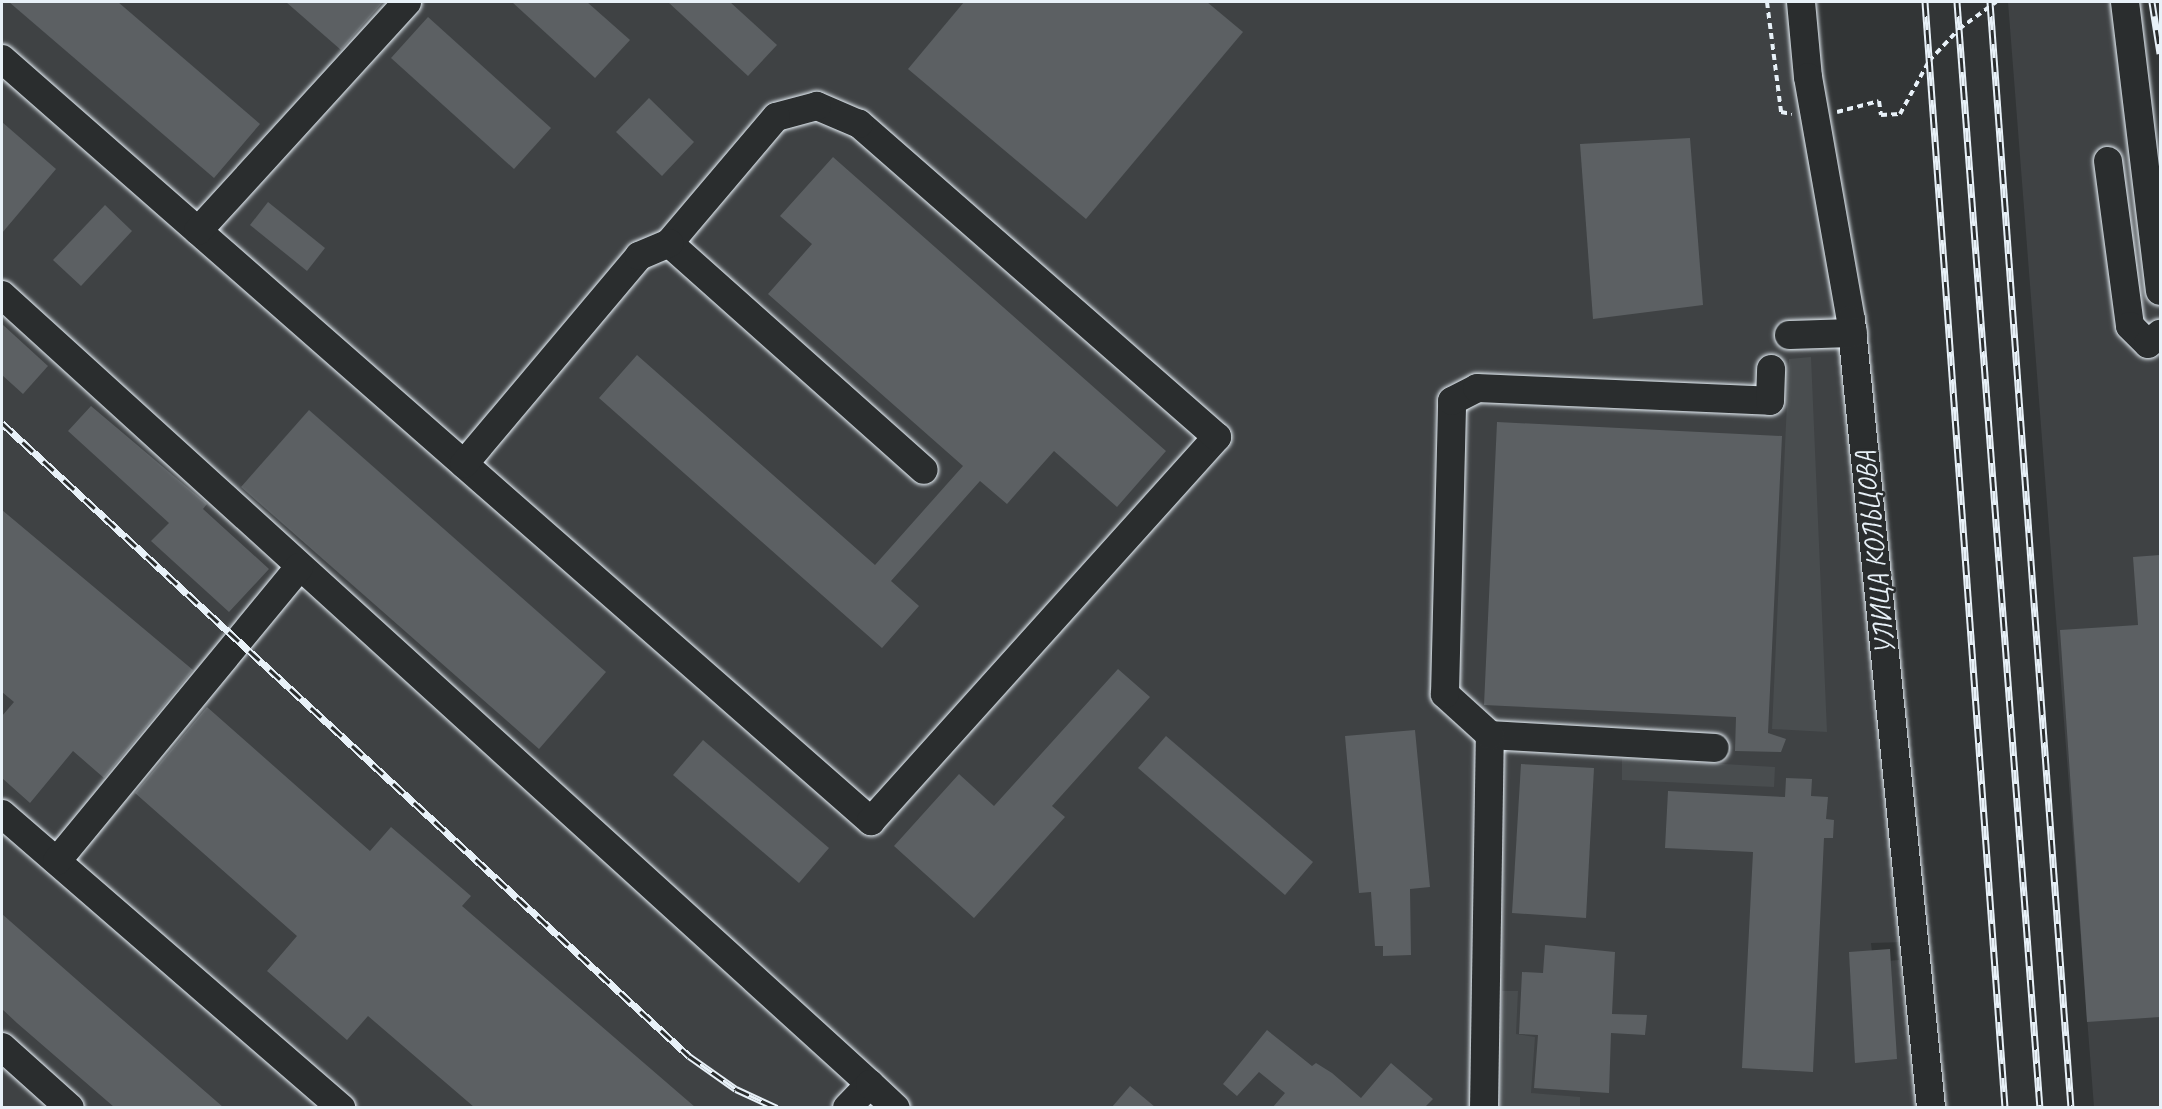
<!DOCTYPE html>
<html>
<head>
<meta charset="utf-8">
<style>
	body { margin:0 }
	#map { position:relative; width:2162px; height:1109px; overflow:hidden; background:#323536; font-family:Caveat,sans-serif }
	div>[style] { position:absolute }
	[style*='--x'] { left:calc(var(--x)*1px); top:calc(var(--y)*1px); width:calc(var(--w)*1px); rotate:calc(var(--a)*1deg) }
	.built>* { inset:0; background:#3f4244 }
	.green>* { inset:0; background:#494d4f }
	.building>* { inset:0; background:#5c6063 }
	.path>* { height:4px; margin-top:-2px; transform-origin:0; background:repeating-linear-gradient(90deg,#e8f1f8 0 6px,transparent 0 10.5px) }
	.roads { filter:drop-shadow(0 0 2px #e8f1f8) drop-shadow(0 0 2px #e8f1f8) }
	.minor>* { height:28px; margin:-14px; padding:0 14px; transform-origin:14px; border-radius:14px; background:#2a2d2e }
	.rail>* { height:7px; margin-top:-3.5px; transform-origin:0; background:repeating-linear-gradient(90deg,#2a2d2e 0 14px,#e8f1f8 0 28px); box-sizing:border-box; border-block:2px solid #e8f1f8 }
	span { translate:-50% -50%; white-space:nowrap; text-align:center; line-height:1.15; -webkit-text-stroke:5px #2a2d2e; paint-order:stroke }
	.street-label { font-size:28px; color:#e8f1f8 }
	.frame { position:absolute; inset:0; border:3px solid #e8f1f8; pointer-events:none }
</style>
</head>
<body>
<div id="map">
	<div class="built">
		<i style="clip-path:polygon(2px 2px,1788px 2px,1841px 348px,1906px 942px,1871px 943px,1873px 962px,1899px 960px,1917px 1107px,2px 1108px)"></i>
		<i style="clip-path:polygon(2008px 2px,2136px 2px,2160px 161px,2160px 1107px,2094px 1107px)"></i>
	</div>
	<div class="green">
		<i style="clip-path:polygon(1811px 357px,1827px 732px,1772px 729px,1789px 359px)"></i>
		<i style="clip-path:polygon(1622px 758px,1775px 767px,1774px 787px,1622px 780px)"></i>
		<i style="clip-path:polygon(1502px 991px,1518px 991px,1516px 1034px,1535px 1037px,1531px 1093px,1580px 1097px,1580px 1107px,1498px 1108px)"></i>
	</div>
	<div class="building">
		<i style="clip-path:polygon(9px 2px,118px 2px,260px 124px,214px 178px)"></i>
		<i style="clip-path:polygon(286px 2px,383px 2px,341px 50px)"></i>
		<i style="clip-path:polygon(512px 2px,587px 2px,630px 40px,595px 78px)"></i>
		<i style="clip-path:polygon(668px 2px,730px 2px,777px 45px,748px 76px)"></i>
		<i style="clip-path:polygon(964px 2px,1207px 2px,1243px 32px,1086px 219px,908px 69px)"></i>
		<i style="clip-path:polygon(428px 17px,551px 128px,514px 169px,391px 58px)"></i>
		<i style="clip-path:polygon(649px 98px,694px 142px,662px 176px,616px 132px)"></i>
		<i style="clip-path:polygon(2px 122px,56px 169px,2px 233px)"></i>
		<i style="clip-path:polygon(1690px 138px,1703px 305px,1593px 319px,1580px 144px)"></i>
		<i style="clip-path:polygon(833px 157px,1166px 451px,1117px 507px,1054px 451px,1007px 504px,980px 481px,891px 581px,919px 606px,882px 648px,599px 398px,637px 355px,875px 565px,963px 466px,768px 294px,812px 244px,780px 216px)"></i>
		<i style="clip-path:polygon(268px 202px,325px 248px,307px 271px,250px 225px)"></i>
		<i style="clip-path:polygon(105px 205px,132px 231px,81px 286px,53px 260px)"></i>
		<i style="clip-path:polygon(2px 324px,48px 366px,23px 394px,2px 375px)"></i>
		<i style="clip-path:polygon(91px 406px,207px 504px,203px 509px,269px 569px,229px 612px,151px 541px,169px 523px,68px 431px)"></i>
		<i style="clip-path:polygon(309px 410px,606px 672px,539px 749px,241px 487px)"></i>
		<i style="clip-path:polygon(1497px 422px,1782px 436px,1768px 733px,1786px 739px,1781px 752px,1735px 751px,1736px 717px,1484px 705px)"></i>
		<i style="clip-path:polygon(2px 510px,193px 670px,104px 778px,73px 751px,30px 803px,2px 778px,2px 716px,14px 702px,2px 692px)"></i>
		<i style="clip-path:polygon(2160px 555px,2160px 1017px,2087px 1022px,2060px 630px,2138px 625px,2133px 557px)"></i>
		<i style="clip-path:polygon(1118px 669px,1150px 697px,1052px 806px,1065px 817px,974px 918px,894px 846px,959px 774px,994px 806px)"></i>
		<i style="clip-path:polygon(207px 707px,370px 851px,391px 827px,471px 896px,462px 906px,695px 1107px,474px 1107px,368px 1016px,347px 1040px,267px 971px,297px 936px,135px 793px)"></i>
		<i style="clip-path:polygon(1415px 730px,1430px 887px,1410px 889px,1411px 955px,1383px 956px,1383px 946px,1375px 946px,1371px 892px,1359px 893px,1345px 736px)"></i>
		<i style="clip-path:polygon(1166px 736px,1313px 862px,1285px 895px,1138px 768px)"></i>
		<i style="clip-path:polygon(703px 740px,829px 848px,799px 883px,673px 775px)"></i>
		<i style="clip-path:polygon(1521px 764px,1594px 768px,1586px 918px,1512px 913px)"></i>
		<i style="clip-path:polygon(1786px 778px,1812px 779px,1811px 796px,1828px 797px,1826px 819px,1834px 820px,1833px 838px,1824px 838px,1813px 1072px,1742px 1068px,1753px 852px,1665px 848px,1668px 791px,1785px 797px)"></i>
		<i style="clip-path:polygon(2px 914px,85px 987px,223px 1107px,114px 1107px,17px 1023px,2px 1009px)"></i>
		<i style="clip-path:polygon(1545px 945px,1615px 952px,1612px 1014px,1647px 1015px,1645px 1035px,1611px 1033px,1609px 1093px,1534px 1088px,1538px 1035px,1519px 1034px,1522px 972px,1543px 973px)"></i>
		<i style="clip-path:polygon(1890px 949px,1897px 1059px,1855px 1063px,1849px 952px)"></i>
		<i style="clip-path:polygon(1267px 1030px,1312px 1066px,1316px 1063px,1332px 1073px,1361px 1098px,1391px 1063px,1433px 1099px,1425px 1107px,1273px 1107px,1285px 1093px,1259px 1072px,1237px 1096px,1223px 1084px)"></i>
		<i style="clip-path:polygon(1130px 1086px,1155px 1107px,1112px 1107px)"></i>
	</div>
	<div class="path">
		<i style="--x:1767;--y:2;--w:111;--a:82.7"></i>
		<i style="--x:1781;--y:112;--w:11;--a:10"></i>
		<i style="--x:1837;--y:112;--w:43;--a:-14.7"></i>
		<i style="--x:1879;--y:101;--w:14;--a:82"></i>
		<i style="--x:1881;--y:115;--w:19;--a:-3"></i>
		<i style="--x:1900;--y:114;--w:60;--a:-61.3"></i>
		<i style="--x:1929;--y:61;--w:44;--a:-46.8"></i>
		<i style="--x:1959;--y:29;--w:46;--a:-36.1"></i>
	</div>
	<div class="roads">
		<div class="minor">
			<i style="--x:1801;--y:2;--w:75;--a:84.7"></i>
			<i style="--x:1808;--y:77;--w:247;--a:80"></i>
			<i style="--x:1851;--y:320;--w:792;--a:84.2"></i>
			<i style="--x:2125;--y:2;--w:291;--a:83.1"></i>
			<i style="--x:2;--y:59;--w:1156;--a:41.25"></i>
			<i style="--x:871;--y:821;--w:517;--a:-47.98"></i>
			<i style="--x:1217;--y:437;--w:476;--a:-138.8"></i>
			<i style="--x:859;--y:124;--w:46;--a:-156.8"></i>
			<i style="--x:817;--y:106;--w:42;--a:165"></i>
			<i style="--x:776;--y:117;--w:165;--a:130.3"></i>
			<i style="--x:669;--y:243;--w:341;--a:41.7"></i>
			<i style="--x:2108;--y:161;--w:166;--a:82.4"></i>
			<i style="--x:2130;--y:326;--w:25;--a:45"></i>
			<i style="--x:2148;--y:344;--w:16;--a:-40"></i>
			<i style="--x:198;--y:231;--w:310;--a:-47.6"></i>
			<i style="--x:2;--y:295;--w:1173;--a:42.27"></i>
			<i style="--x:870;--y:1084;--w:33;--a:134"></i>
			<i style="--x:1789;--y:335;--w:64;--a:-1.8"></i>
			<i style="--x:464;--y:464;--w:272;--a:-49.9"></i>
			<i style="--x:639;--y:256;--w:33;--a:-23"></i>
			<i style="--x:1490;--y:735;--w:225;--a:3.3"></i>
			<i style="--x:2;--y:814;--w:449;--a:40.9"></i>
			<i style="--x:57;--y:861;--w:381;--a:-50.5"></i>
			<i style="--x:2;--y:1047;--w:91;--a:41.9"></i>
			<i style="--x:870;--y:1084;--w:35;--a:43"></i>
			<i style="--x:1484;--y:1108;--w:373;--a:-89.1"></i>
			<i style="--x:1490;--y:735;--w:61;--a:-137.7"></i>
			<i style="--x:1445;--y:694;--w:293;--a:-88.6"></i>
			<i style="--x:1452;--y:401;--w:28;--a:-27"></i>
			<i style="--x:1477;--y:388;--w:293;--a:2.5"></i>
			<i style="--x:1770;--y:401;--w:32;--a:-88"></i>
		</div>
	</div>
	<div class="rail">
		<i style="--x:1925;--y:2;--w:1109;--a:85.86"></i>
		<i style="--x:1957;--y:2;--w:1109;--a:85.71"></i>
		<i style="--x:1990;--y:2;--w:1109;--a:85.81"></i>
		<i style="--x:2152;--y:2;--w:52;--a:81.1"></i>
		<i style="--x:2;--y:423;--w:934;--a:42.66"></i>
		<i style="--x:689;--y:1056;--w:57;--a:35.1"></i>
		<i style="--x:736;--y:1089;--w:45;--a:24.9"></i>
	</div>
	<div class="street-label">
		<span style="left:1875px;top:553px;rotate:-96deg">УЛИЦА КОЛЬЦОВА</span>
	</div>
	<div class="frame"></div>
</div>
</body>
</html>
